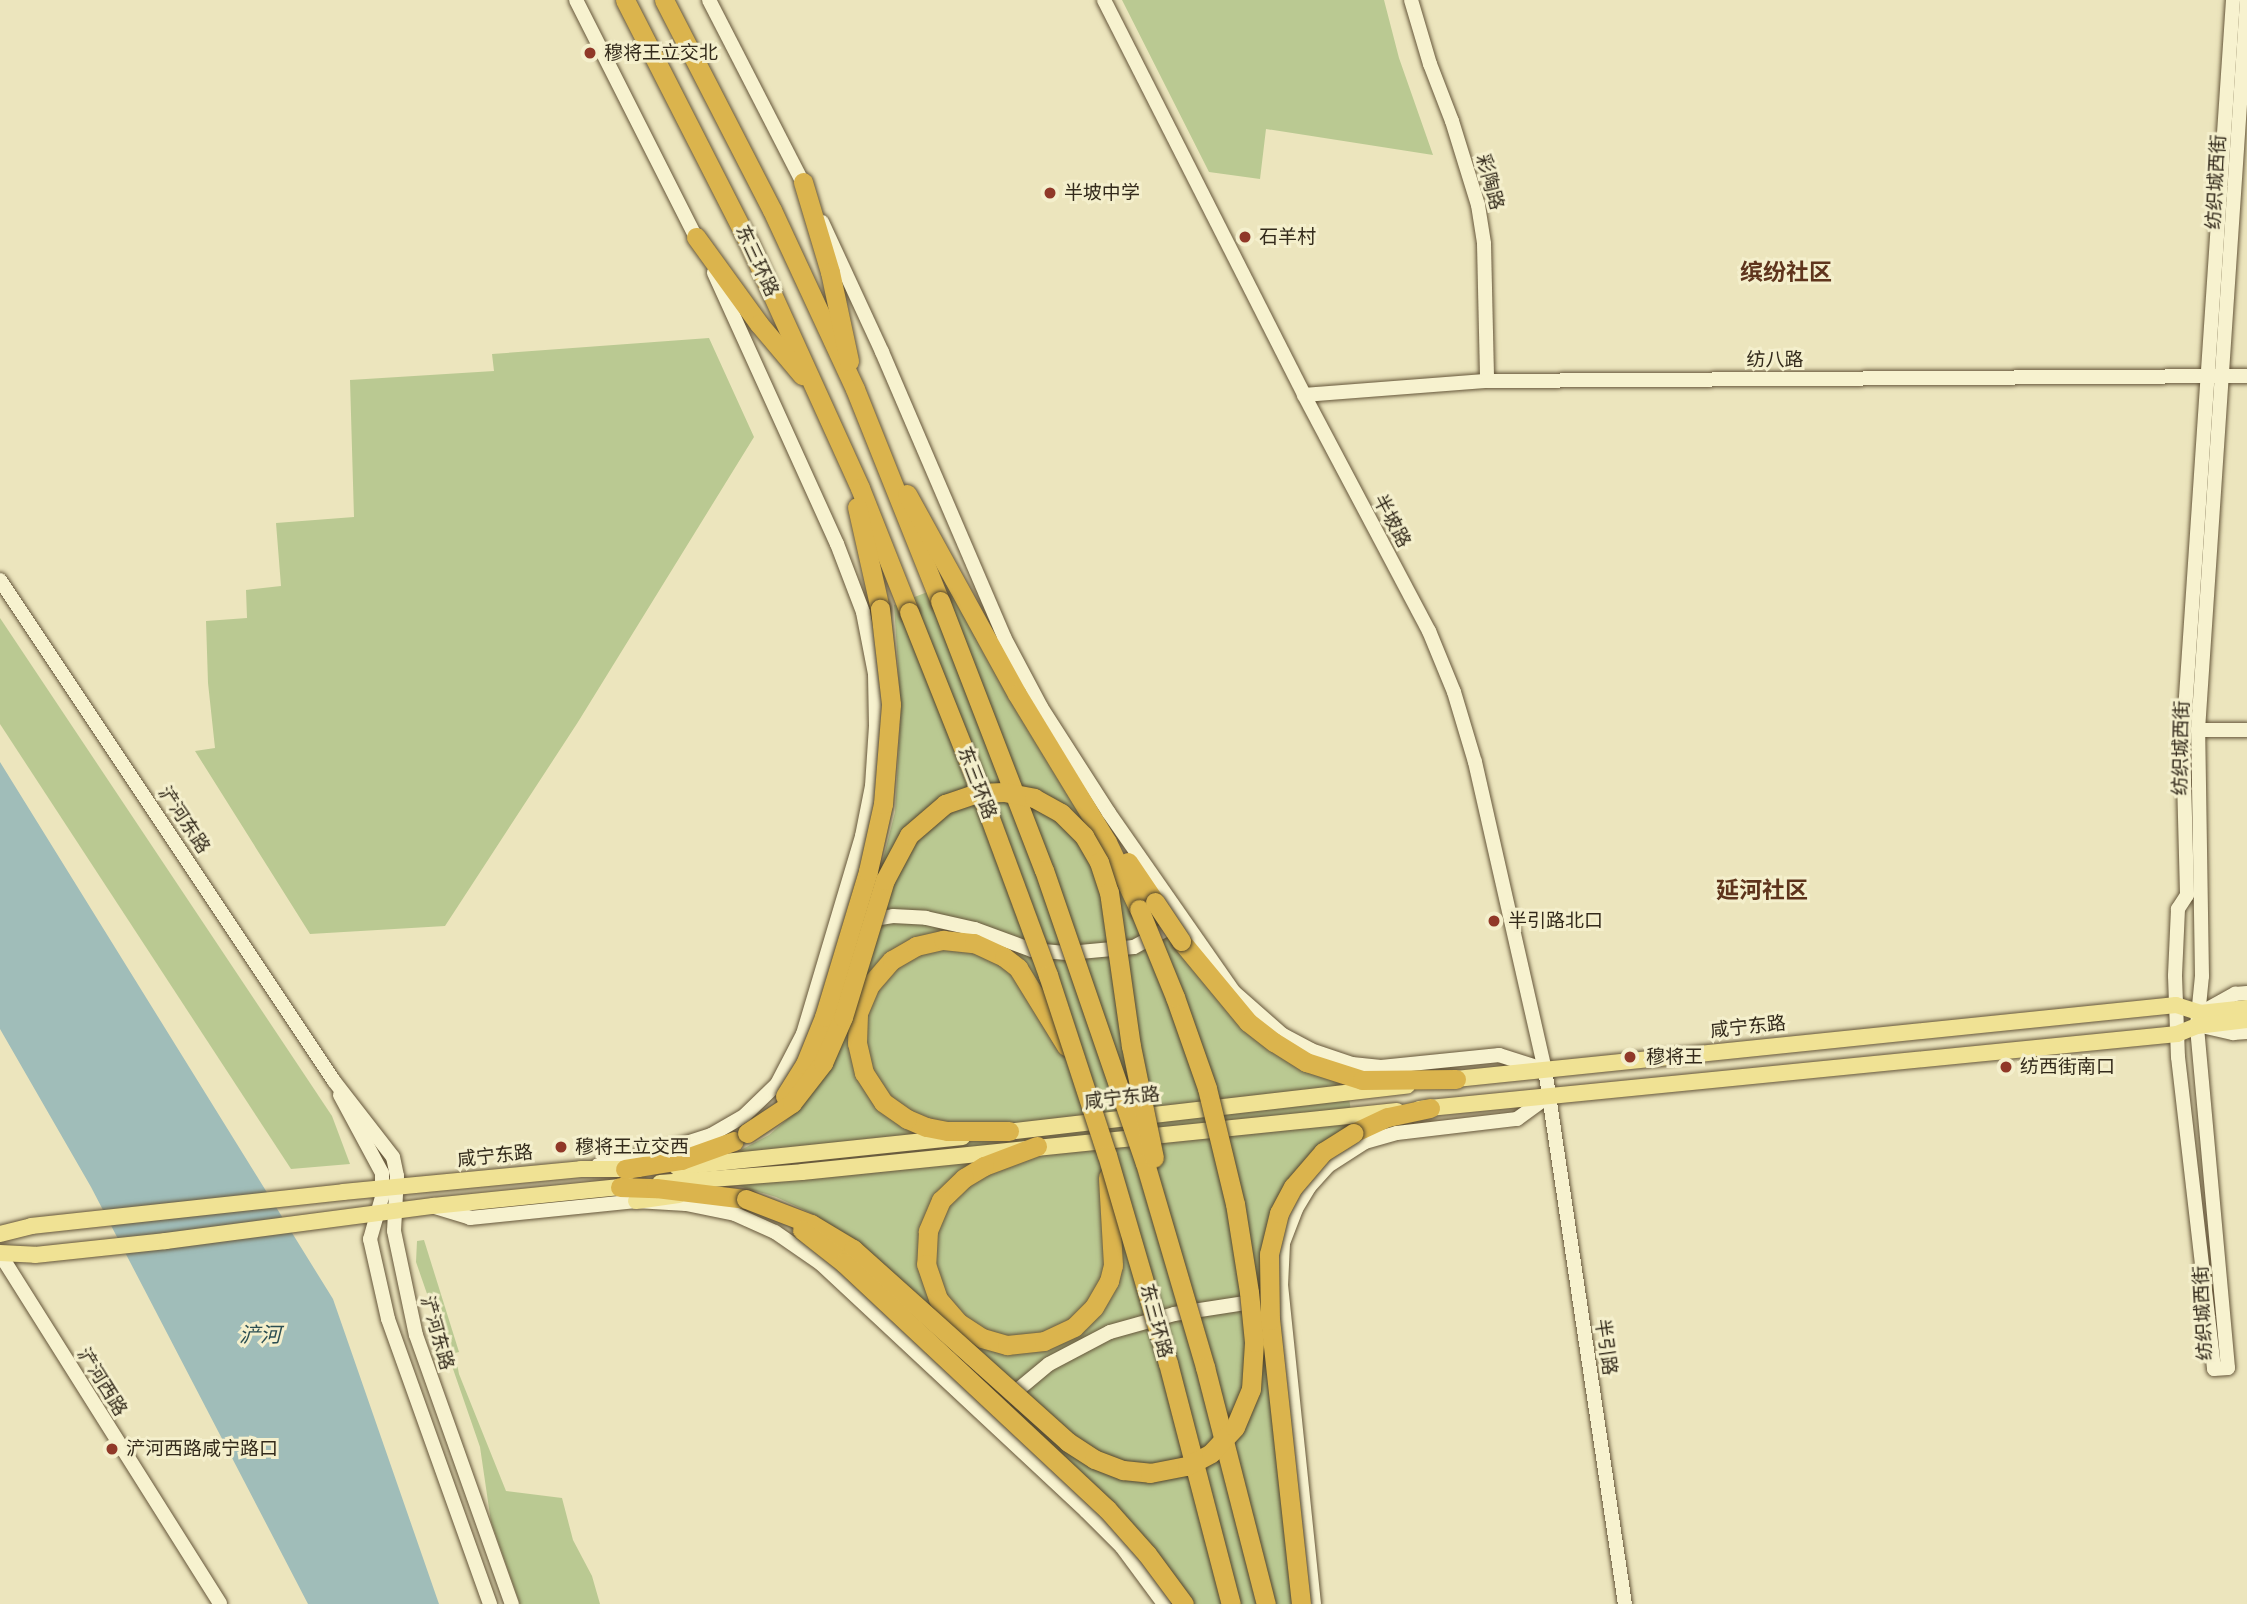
<!DOCTYPE html>
<html>
<head>
<meta charset="utf-8">
<style>
	body { margin:0 }
	#map { position:relative; width:2247px; height:1604px; overflow:hidden; background:#ece5bd; font-family:"Source Serif 4","Noto Sans SC",serif }
	div>[style] { position:absolute }
	[style*='--x'] { left:calc(var(--x)*1px); top:calc(var(--y)*1px); width:calc(var(--w)*1px); rotate:calc(var(--a)*1deg) }
	.green>* { inset:0; background:#bac992 }
	.water>* { inset:0; background:#a0bdb9 }
	.roads { filter:drop-shadow(0 0 2px #65563a) drop-shadow(0 0 2px #65563a) }
	.secondary>* { height:14px; margin:-7px; padding:0 7px; transform-origin:7px; border-radius:7px; background:#f7f2cf }
	.primary>* { height:16px; margin:-8px; padding:0 8px; transform-origin:8px; border-radius:8px; background:#f0e294 }
	.highway>* { height:19px; margin:-9.5px; padding:0 9.5px; transform-origin:9.5px; border-radius:9.5px; background:#dbb44d }
	.bridges { filter:drop-shadow(0 0 2px #50432b) drop-shadow(0 0 2px #50432b) }
	.highway-bridge>* { height:19px; margin:-9.5px; padding:0 9.5px; transform-origin:9.5px; border-radius:9.5px; background:#dbb44d }
	.dots>* { width:19px; height:19px; translate:-50% -50%; box-sizing:border-box; border:4px solid #f4efcc; border-radius:50% }
	span { translate:-50% -50%; white-space:nowrap; text-align:center; line-height:1.15; -webkit-text-stroke:6px #f4efcc; paint-order:stroke }
	.poi-label { font-size:19px; color:#332a1b }
	.left { translate:0 -50%; text-align:left }
	.street-label { font-size:19px; color:#332a1b }
	.water-label { font-size:21px; color:#2b4e52; font-style:italic }
	.quarter-label { font-size:23px; color:#5e341c; font-weight:700 }
</style>
</head>
<body>
<div id="map">
	<div class="green">
		<i style="clip-path:polygon(1122px 0,1384px 0,1399px 58px,1433px 155px,1266px 129px,1260px 179px,1209px 172px)"></i>
		<i style="clip-path:polygon(709px 338px,754px 437px,578px 722px,445px 926px,310px 934px,195px 751px,215px 748px,208px 683px,206px 621px,247px 618px,246px 590px,281px 586px,276px 523px,354px 517px,350px 380px,494px 371px,492px 354px)"></i>
		<i style="clip-path:polygon(948px 584px,984px 654px,1030px 731px,1207px 984px,1347px 1084px,1353px 1125px,1280px 1198px,1296px 1604px,1192px 1604px,897px 1301px,867px 1250px,815px 1215px,776px 1197px,736px 1185px,735px 1153px,769px 1135px,791px 1116px,830px 1068px,895px 812px,901px 711px,894px 605px)"></i>
		<i style="clip-path:polygon(0 618px,332px 1116px,350px 1164px,291px 1169px,0 724px)"></i>
		<i style="clip-path:polygon(424px 1240px,459px 1352px,455px 1353px,459px 1374px,506px 1491px,562px 1498px,573px 1540px,592px 1576px,600px 1604px,520px 1604px,491px 1522px,480px 1447px,416px 1262px,417px 1241px)"></i>
	</div>
	<div class="water">
		<i style="clip-path:polygon(0 762px,333px 1299px,439px 1604px,308px 1604px,91px 1187px,0 1029px)"></i>
	</div>
	<div class="roads">
		<div class="secondary">
			<i style="--x:576;--y:0;--w:275;--a:63.2"></i>
			<i style="--x:709;--y:0;--w:215;--a:62.8"></i>
			<i style="--x:1104;--y:0;--w:443;--a:63.1"></i>
			<i style="--x:1304;--y:395;--w:267;--a:62.1"></i>
			<i style="--x:1429;--y:631;--w:66;--a:67.7"></i>
			<i style="--x:1454;--y:692;--w:73;--a:73.3"></i>
			<i style="--x:1475;--y:762;--w:315;--a:77.2"></i>
			<i style="--x:1545;--y:1069;--w:541;--a:81.5"></i>
			<i style="--x:1411;--y:0;--w:67;--a:73.5"></i>
			<i style="--x:1430;--y:64;--w:61;--a:68.9"></i>
			<i style="--x:1452;--y:121;--w:88;--a:72.8"></i>
			<i style="--x:1478;--y:205;--w:39;--a:81"></i>
			<i style="--x:1484;--y:244;--w:137;--a:88.7"></i>
			<i style="--x:2233;--y:0;--w:743;--a:93.86"></i>
			<i style="--x:2183;--y:741;--w:154;--a:88.5"></i>
			<i style="--x:2187;--y:895;--w:17;--a:123"></i>
			<i style="--x:2178;--y:909;--w:67;--a:92.6"></i>
			<i style="--x:2175;--y:976;--w:81;--a:87.9"></i>
			<i style="--x:2178;--y:1057;--w:314;--a:83.4"></i>
			<i style="--x:2214;--y:1369;--w:14;--a:-4"></i>
			<i style="--x:2228;--y:1368;--w:343;--a:-95.2"></i>
			<i style="--x:2197;--y:1026;--w:50;--a:-84.3"></i>
			<i style="--x:2202;--y:976;--w:246;--a:-90.9"></i>
			<i style="--x:2198;--y:730;--w:732;--a:-86.16"></i>
			<i style="--x:822;--y:222;--w:143;--a:65.2"></i>
			<i style="--x:882;--y:352;--w:310;--a:66.8"></i>
			<i style="--x:1004;--y:637;--w:79;--a:62.1"></i>
			<i style="--x:1041;--y:707;--w:126;--a:57.3"></i>
			<i style="--x:1109;--y:813;--w:218;--a:55.1"></i>
			<i style="--x:1234;--y:992;--w:65;--a:41.3"></i>
			<i style="--x:1283;--y:1035;--w:32;--a:28"></i>
			<i style="--x:1311;--y:1050;--w:43;--a:18.9"></i>
			<i style="--x:1352;--y:1064;--w:29;--a:6"></i>
			<i style="--x:1381;--y:1067;--w:119;--a:-5.8"></i>
			<i style="--x:1499;--y:1055;--w:46;--a:17.7"></i>
			<i style="--x:1304;--y:395;--w:184;--a:-4.4"></i>
			<i style="--x:1487;--y:381;--w:760;--a:-0.38"></i>
			<i style="--x:0;--y:580;--w:602;--a:56.31"></i>
			<i style="--x:334;--y:1081;--w:96;--a:52.2"></i>
			<i style="--x:393;--y:1157;--w:19;--a:78"></i>
			<i style="--x:397;--y:1176;--w:55;--a:93.1"></i>
			<i style="--x:394;--y:1231;--w:106;--a:78.1"></i>
			<i style="--x:416;--y:1335;--w:286;--a:70.4"></i>
			<i style="--x:2198;--y:730;--w:49;--a:0"></i>
			<i style="--x:868;--y:920;--w:25;--a:-9"></i>
			<i style="--x:893;--y:916;--w:33;--a:3"></i>
			<i style="--x:926;--y:918;--w:50;--a:12.7"></i>
			<i style="--x:975;--y:929;--w:61;--a:20.2"></i>
			<i style="--x:1032;--y:950;--w:37;--a:5"></i>
			<i style="--x:1069;--y:953;--w:65;--a:-5.3"></i>
			<i style="--x:1134;--y:947;--w:50;--a:-28.6"></i>
			<i style="--x:2202;--y:1012;--w:38;--a:-29"></i>
			<i style="--x:2235;--y:994;--w:12;--a:-5"></i>
			<i style="--x:2206;--y:1027;--w:28;--a:13"></i>
			<i style="--x:2233;--y:1033;--w:14;--a:-4"></i>
			<i style="--x:340;--y:1095;--w:89;--a:61.7"></i>
			<i style="--x:382;--y:1173;--w:24;--a:90"></i>
			<i style="--x:382;--y:1197;--w:44;--a:105.9"></i>
			<i style="--x:370;--y:1239;--w:82;--a:77.3"></i>
			<i style="--x:388;--y:1319;--w:303;--a:70.3"></i>
			<i style="--x:598;--y:1165;--w:69;--a:-12.6"></i>
			<i style="--x:665;--y:1150;--w:48;--a:-18.1"></i>
			<i style="--x:711;--y:1135;--w:39;--a:-30"></i>
			<i style="--x:745;--y:1115;--w:45;--a:-44.1"></i>
			<i style="--x:777;--y:1084;--w:56;--a:-62.5"></i>
			<i style="--x:803;--y:1034;--w:207;--a:-73.4"></i>
			<i style="--x:862;--y:836;--w:51;--a:-78.7"></i>
			<i style="--x:872;--y:786;--w:60;--a:-86.2"></i>
			<i style="--x:876;--y:726;--w:52;--a:-91.1"></i>
			<i style="--x:875;--y:674;--w:63;--a:-101"></i>
			<i style="--x:863;--y:612;--w:73;--a:-110.9"></i>
			<i style="--x:837;--y:544;--w:298;--a:-114.4"></i>
			<i style="--x:435;--y:1207;--w:37;--a:17"></i>
			<i style="--x:470;--y:1218;--w:167;--a:-5.8"></i>
			<i style="--x:636;--y:1201;--w:50;--a:3.4"></i>
			<i style="--x:686;--y:1204;--w:50;--a:11.5"></i>
			<i style="--x:735;--y:1214;--w:44;--a:24.2"></i>
			<i style="--x:775;--y:1232;--w:55;--a:34.6"></i>
			<i style="--x:820;--y:1263;--w:364;--a:43"></i>
			<i style="--x:1086;--y:1511;--w:51;--a:45"></i>
			<i style="--x:1122;--y:1547;--w:71;--a:53.6"></i>
			<i style="--x:0;--y:1254;--w:413;--a:57.8"></i>
			<i style="--x:1008;--y:1398;--w:53;--a:-39.7"></i>
			<i style="--x:1049;--y:1364;--w:69;--a:-27.7"></i>
			<i style="--x:1110;--y:1332;--w:66;--a:-15.7"></i>
			<i style="--x:1174;--y:1314;--w:85;--a:-8.8"></i>
			<i style="--x:1314;--y:1604;--w:320;--a:-95.9"></i>
			<i style="--x:1281;--y:1286;--w:43;--a:-87.3"></i>
			<i style="--x:1283;--y:1243;--w:36;--a:-69"></i>
			<i style="--x:1296;--y:1209;--w:26;--a:-59"></i>
			<i style="--x:1309;--y:1187;--w:28;--a:-48"></i>
			<i style="--x:1328;--y:1166;--w:44;--a:-33"></i>
			<i style="--x:1365;--y:1142;--w:33;--a:-16"></i>
			<i style="--x:1397;--y:1133;--w:121;--a:-6.7"></i>
			<i style="--x:1517;--y:1119;--w:39;--a:-36"></i>
		</div>
		<div class="primary">
			<i style="--x:1446;--y:1080;--w:734;--a:-5.87"></i>
			<i style="--x:2176;--y:1005;--w:25;--a:18"></i>
			<i style="--x:2200;--y:1013;--w:47;--a:-6.1"></i>
			<i style="--x:1419;--y:1109;--w:762;--a:-5.65"></i>
			<i style="--x:2177;--y:1034;--w:22;--a:-22"></i>
			<i style="--x:2197;--y:1026;--w:50;--a:-6.8"></i>
			<i style="--x:998;--y:1133;--w:412;--a:-6.6"></i>
			<i style="--x:677;--y:1167;--w:287;--a:-6"></i>
			<i style="--x:660;--y:1183;--w:142;--a:-4.4"></i>
			<i style="--x:802;--y:1172;--w:598;--a:-5.85"></i>
			<i style="--x:636;--y:1201;--w:43;--a:-7.9"></i>
			<i style="--x:0;--y:1234;--w:32;--a:-14"></i>
			<i style="--x:31;--y:1226;--w:314;--a:-6.2"></i>
			<i style="--x:343;--y:1192;--w:239;--a:-5.5"></i>
			<i style="--x:581;--y:1169;--w:57;--a:0"></i>
			<i style="--x:0;--y:1253;--w:35;--a:3"></i>
			<i style="--x:35;--y:1255;--w:132;--a:-6.1"></i>
			<i style="--x:166;--y:1241;--w:269;--a:-7.5"></i>
			<i style="--x:433;--y:1206;--w:198;--a:-5.8"></i>
		</div>
		<div class="highway">
			<i style="--x:625;--y:0;--w:271;--a:63"></i>
			<i style="--x:748;--y:241;--w:271;--a:65.6"></i>
			<i style="--x:860;--y:488;--w:133;--a:68.4"></i>
			<i style="--x:664;--y:0;--w:236;--a:62.8"></i>
			<i style="--x:772;--y:210;--w:197;--a:65.1"></i>
			<i style="--x:855;--y:389;--w:228;--a:68.2"></i>
			<i style="--x:803;--y:182;--w:94;--a:73.3"></i>
			<i style="--x:830;--y:272;--w:91;--a:77.9"></i>
			<i style="--x:696;--y:237;--w:107;--a:54.1"></i>
			<i style="--x:759;--y:324;--w:67;--a:49.9"></i>
			<i style="--x:907;--y:494;--w:228;--a:61.2"></i>
			<i style="--x:1017;--y:694;--w:173;--a:58.7"></i>
			<i style="--x:1107;--y:842;--w:74;--a:64.5"></i>
			<i style="--x:857;--y:507;--w:105;--a:77.3"></i>
			<i style="--x:1128;--y:862;--w:48;--a:56"></i>
			<i style="--x:1181;--y:941;--w:105;--a:50.4"></i>
			<i style="--x:1248;--y:1022;--w:33;--a:38"></i>
			<i style="--x:1274;--y:1042;--w:38;--a:32"></i>
			<i style="--x:1306;--y:1062;--w:59;--a:17.8"></i>
			<i style="--x:1362;--y:1080;--w:94;--a:-0.6"></i>
			<i style="--x:1009;--y:1131;--w:62;--a:180"></i>
			<i style="--x:947;--y:1131;--w:21;--a:-169"></i>
			<i style="--x:926;--y:1127;--w:21;--a:-157"></i>
			<i style="--x:907;--y:1119;--w:29;--a:-145"></i>
			<i style="--x:883;--y:1102;--w:35;--a:-123"></i>
			<i style="--x:864;--y:1073;--w:31;--a:-103"></i>
			<i style="--x:857;--y:1043;--w:30;--a:-88"></i>
			<i style="--x:858;--y:1013;--w:30;--a:-67"></i>
			<i style="--x:870;--y:985;--w:33;--a:-49"></i>
			<i style="--x:892;--y:960;--w:28;--a:-30"></i>
			<i style="--x:916;--y:946;--w:28;--a:-13"></i>
			<i style="--x:943;--y:940;--w:31;--a:6"></i>
			<i style="--x:974;--y:943;--w:33;--a:25"></i>
			<i style="--x:1004;--y:957;--w:18;--a:38"></i>
			<i style="--x:1018;--y:968;--w:92;--a:58.4"></i>
			<i style="--x:1353;--y:1133;--w:38;--a:-25"></i>
			<i style="--x:1388;--y:1117;--w:43;--a:-12.1"></i>
			<i style="--x:1037;--y:1146;--w:57;--a:159.3"></i>
			<i style="--x:984;--y:1166;--w:23;--a:149"></i>
			<i style="--x:964;--y:1178;--w:32;--a:136"></i>
			<i style="--x:941;--y:1200;--w:34;--a:113"></i>
			<i style="--x:928;--y:1231;--w:33;--a:93"></i>
			<i style="--x:926;--y:1264;--w:37;--a:71"></i>
			<i style="--x:938;--y:1299;--w:32;--a:49"></i>
			<i style="--x:959;--y:1323;--w:27;--a:33"></i>
			<i style="--x:982;--y:1338;--w:26;--a:16"></i>
			<i style="--x:1007;--y:1345;--w:37;--a:-6"></i>
			<i style="--x:1044;--y:1341;--w:33;--a:-25"></i>
			<i style="--x:1074;--y:1327;--w:28;--a:-45"></i>
			<i style="--x:1094;--y:1307;--w:30;--a:-60"></i>
			<i style="--x:1109;--y:1281;--w:16;--a:-76"></i>
			<i style="--x:1113;--y:1265;--w:88;--a:-93.3"></i>
			<i style="--x:625;--y:1169;--w:57;--a:-9.1"></i>
			<i style="--x:681;--y:1160;--w:56;--a:-19.7"></i>
			<i style="--x:620;--y:1187;--w:36;--a:2"></i>
			<i style="--x:656;--y:1188;--w:91;--a:7"></i>
		</div>
	</div>
	<div class="bridges">
		<div class="highway-bridge">
			<i style="--x:940;--y:601;--w:288;--a:68.9"></i>
			<i style="--x:1044;--y:870;--w:310;--a:71"></i>
			<i style="--x:1145;--y:1163;--w:213;--a:73.6"></i>
			<i style="--x:1205;--y:1367;--w:245;--a:75.6"></i>
			<i style="--x:909;--y:612;--w:184;--a:68.3"></i>
			<i style="--x:977;--y:783;--w:205;--a:69.7"></i>
			<i style="--x:1048;--y:975;--w:189;--a:71.9"></i>
			<i style="--x:1107;--y:1155;--w:217;--a:73.7"></i>
			<i style="--x:1168;--y:1363;--w:249;--a:75.4"></i>
			<i style="--x:1155;--y:902;--w:47;--a:56.3"></i>
			<i style="--x:785;--y:1096;--w:38;--a:-58"></i>
			<i style="--x:805;--y:1064;--w:51;--a:-68"></i>
			<i style="--x:824;--y:1017;--w:152;--a:-73.2"></i>
			<i style="--x:868;--y:871;--w:69;--a:-77.4"></i>
			<i style="--x:883;--y:804;--w:100;--a:-85.4"></i>
			<i style="--x:891;--y:704;--w:96;--a:-96.6"></i>
			<i style="--x:747;--y:1133;--w:54;--a:-33.7"></i>
			<i style="--x:792;--y:1103;--w:51;--a:-52.2"></i>
			<i style="--x:823;--y:1063;--w:50;--a:-66.5"></i>
			<i style="--x:843;--y:1017;--w:143;--a:-73"></i>
			<i style="--x:885;--y:880;--w:51;--a:-61.9"></i>
			<i style="--x:909;--y:835;--w:48;--a:-40.7"></i>
			<i style="--x:945;--y:804;--w:34;--a:-19"></i>
			<i style="--x:977;--y:793;--w:27;--a:-2"></i>
			<i style="--x:1004;--y:792;--w:31;--a:11"></i>
			<i style="--x:1034;--y:798;--w:31;--a:29"></i>
			<i style="--x:1061;--y:813;--w:33;--a:45"></i>
			<i style="--x:1084;--y:836;--w:30;--a:60"></i>
			<i style="--x:1099;--y:862;--w:32;--a:72"></i>
			<i style="--x:1109;--y:892;--w:156;--a:81.9"></i>
			<i style="--x:1131;--y:1046;--w:114;--a:78.4"></i>
			<i style="--x:746;--y:1199;--w:70;--a:21"></i>
			<i style="--x:811;--y:1224;--w:49;--a:30.8"></i>
			<i style="--x:853;--y:1249;--w:289;--a:41.9"></i>
			<i style="--x:1068;--y:1442;--w:31;--a:33"></i>
			<i style="--x:1094;--y:1459;--w:31;--a:21"></i>
			<i style="--x:1123;--y:1470;--w:27;--a:6"></i>
			<i style="--x:1150;--y:1473;--w:38;--a:-11"></i>
			<i style="--x:1187;--y:1466;--w:27;--a:-28"></i>
			<i style="--x:1211;--y:1453;--w:35;--a:-47"></i>
			<i style="--x:1235;--y:1427;--w:41;--a:-67.2"></i>
			<i style="--x:1251;--y:1389;--w:47;--a:-86.3"></i>
			<i style="--x:1254;--y:1342;--w:50;--a:-95.7"></i>
			<i style="--x:1249;--y:1292;--w:89;--a:-99"></i>
			<i style="--x:1235;--y:1204;--w:119;--a:-103.6"></i>
			<i style="--x:1207;--y:1088;--w:96;--a:-109.4"></i>
			<i style="--x:1175;--y:997;--w:95;--a:-112.2"></i>
			<i style="--x:802;--y:1230;--w:53;--a:38.2"></i>
			<i style="--x:844;--y:1263;--w:360;--a:43.1"></i>
			<i style="--x:1107;--y:1509;--w:60;--a:48.4"></i>
			<i style="--x:1147;--y:1554;--w:62;--a:53.5"></i>
			<i style="--x:1301;--y:1604;--w:286;--a:-96.2"></i>
			<i style="--x:1270;--y:1320;--w:66;--a:-90.9"></i>
			<i style="--x:1269;--y:1254;--w:42;--a:-76.3"></i>
			<i style="--x:1279;--y:1213;--w:30;--a:-62"></i>
			<i style="--x:1293;--y:1187;--w:46;--a:-49.4"></i>
			<i style="--x:1323;--y:1152;--w:36;--a:-32"></i>
		</div>
	</div>
	<div class="dots">
		<i style="left:590px;top:53px;background:#903828"></i>
		<i style="left:1050px;top:193px;background:#903828"></i>
		<i style="left:1245px;top:237px;background:#903828"></i>
		<i style="left:1494px;top:921px;background:#903828"></i>
		<i style="left:1630px;top:1057px;background:#903828"></i>
		<i style="left:2006px;top:1067px;background:#903828"></i>
		<i style="left:561px;top:1147px;background:#903828"></i>
		<i style="left:112px;top:1449px;background:#903828"></i>
	</div>
	<div class="poi-label">
		<span class="left" style="left:604px;top:53px">穆将王立交北</span>
		<span class="left" style="left:1064px;top:193px">半坡中学</span>
		<span class="left" style="left:1259px;top:237px">石羊村</span>
		<span class="left" style="left:1508px;top:921px">半引路北口</span>
		<span class="left" style="left:1646px;top:1057px">穆将王</span>
		<span class="left" style="left:2020px;top:1067px">纺西街南口</span>
		<span class="left" style="left:575px;top:1147px">穆将王立交西</span>
		<span class="left" style="left:126px;top:1449px">浐河西路咸宁路口</span>
	</div>
	<div class="street-label">
		<span style="left:1490px;top:182px;rotate:75deg">彩陶路</span>
		<span style="left:2216px;top:182px;rotate:-87deg">纺织城西街</span>
		<span style="left:757px;top:261px;rotate:65deg">东三环路</span>
		<span style="left:1775px;top:360px">纺八路</span>
		<span style="left:1392px;top:521px;rotate:62deg">半坡路</span>
		<span style="left:2181px;top:748px;rotate:-89deg">纺织城西街</span>
		<span style="left:977px;top:783px;rotate:69deg">东三环路</span>
		<span style="left:184px;top:820px;rotate:56deg">浐河东路</span>
		<span style="left:1748px;top:1027px;rotate:-6deg">咸宁东路</span>
		<span style="left:1122px;top:1098px;rotate:-6deg">咸宁东路</span>
		<span style="left:495px;top:1156px;rotate:-6deg">咸宁东路</span>
		<span style="left:2203px;top:1313px;rotate:-93deg">纺织城西街</span>
		<span style="left:1156px;top:1321px;rotate:75deg">东三环路</span>
		<span style="left:437px;top:1333px;rotate:74deg">浐河东路</span>
		<span style="left:1606px;top:1347px;rotate:82deg">半引路</span>
		<span style="left:102px;top:1382px;rotate:58deg">浐河西路</span>
	</div>
	<div class="water-label">
		<span style="left:260px;top:1335px">浐河</span>
	</div>
	<div class="quarter-label">
		<span style="left:1786px;top:272px">缤纷社区</span>
		<span style="left:1762px;top:890px">延河社区</span>
	</div>
</div>
</body>
</html>
